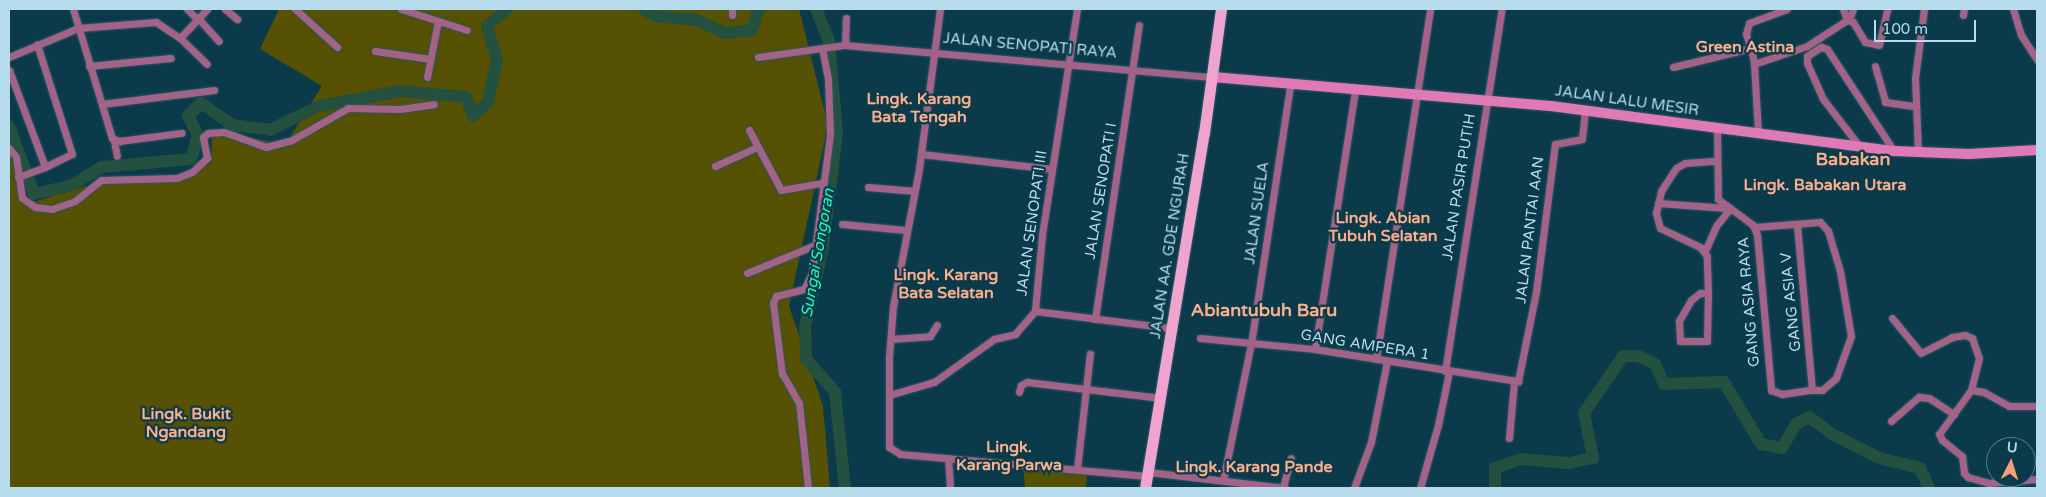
<!DOCTYPE html>
<html>
<head>
<meta charset="utf-8">
<style>
	body { margin:0 }
	#map { position:relative; width:2046px; height:497px; overflow:hidden; background:#0b3a4a; font-family:"Varela Round",sans-serif }
	div>[style] { position:absolute }
	[style*='--x'] { left:calc(var(--x)*1px); top:calc(var(--y)*1px); width:calc(var(--w)*1px); rotate:calc(var(--a)*1deg) }
	.green>* { inset:0; background:#565103 }
	.river>* { height:12px; margin:-6px; padding:0 6px; transform-origin:6px; border-radius:6px; background:#24513f }
	.roads { filter:drop-shadow(0 0 1px #2a5767) drop-shadow(0 0 1px #2a5767) }
	.street>* { height:7px; margin:-3.5px; padding:0 3.5px; transform-origin:3.5px; border-radius:3.5px; background:#a26387 }
	.secondary>* { height:10px; margin:-5px; padding:0 5px; transform-origin:5px; border-radius:5px; background:#df7ab5 }
	.primary>* { height:11px; margin:-5.5px; padding:0 5.5px; transform-origin:5.5px; border-radius:5.5px; background:#f1a3cf }
	span { translate:-50% -50%; white-space:nowrap; text-align:center; line-height:1.15; -webkit-text-stroke:4.5px #0b3a4a; paint-order:stroke }
	.street-label { font-size:15px; color:#b6dced }
	.neighbourhood-label { font-size:16px; color:#fbaf8d; font-weight:700 }
	.water-label { font-size:16px; color:#1af9b8; font-style:italic }
	.quarter-label { font-size:18px; color:#fbaf8d; font-weight:700 }
	.frame { position:absolute; inset:0; border:10px solid #b6dced; pointer-events:none }
	.north { position:absolute; left:1986px; top:437px; width:50px; height:50px; box-sizing:border-box; background:#0b3a4a; border:1px solid #4f7b8b; border-radius:50%; rotate:5deg; font-size:14px; font-weight:700; line-height:20px; text-align:center; color:#b6dced }
	.north::after { content:''; display:block; margin:auto; width:18px; height:22px; background:#f1a17c; clip-path:polygon(50% 0,100% 100%,50% 72%,0 100%) }
	.scale { position:absolute; left:1874px; top:20px; width:102px; height:22px; box-sizing:border-box; border:2px solid #b6dced; border-top:0; padding-left:6px; font-size:15px; line-height:18px; white-space:nowrap; color:#b6dced; -webkit-text-stroke:4px #0b3a4a; paint-order:stroke }
</style>
</head>
<body>
<div id="map">
	<div class="green">
		<i style="clip-path:polygon(279px 9px,799px 9px,828px 125px,789px 306px,823px 406px,830px 488px,9px 488px,9px 147px,27px 204px,106px 180px,181px 176px,211px 162px,212px 129px,285px 145px,322px 86px,260px 49px)"></i>
		<i style="clip-path:polygon(1023px 467px,1087px 473px,1086px 488px,1025px 488px)"></i>
	</div>
	<div class="river">
		<i style="--x:644;--y:9;--w:13;--a:32"></i>
		<i style="--x:655;--y:16;--w:42;--a:5.4"></i>
		<i style="--x:697;--y:20;--w:31;--a:25"></i>
		<i style="--x:725;--y:33;--w:27;--a:-6"></i>
		<i style="--x:752;--y:30;--w:22;--a:-72"></i>
		<i style="--x:816;--y:9;--w:35;--a:68"></i>
		<i style="--x:829;--y:41;--w:92;--a:85"></i>
		<i style="--x:837;--y:133;--w:115;--a:97"></i>
		<i style="--x:823;--y:247;--w:82;--a:102.7"></i>
		<i style="--x:805;--y:327;--w:32;--a:88"></i>
		<i style="--x:806;--y:359;--w:44;--a:48.7"></i>
		<i style="--x:835;--y:392;--w:97;--a:84.1"></i>
		<i style="--x:9;--y:126;--w:72;--a:69.8"></i>
		<i style="--x:34;--y:194;--w:39;--a:-13"></i>
		<i style="--x:72;--y:185;--w:35;--a:-31"></i>
		<i style="--x:102;--y:167;--w:89;--a:-5.1"></i>
		<i style="--x:191;--y:159;--w:25;--a:-74"></i>
		<i style="--x:198;--y:135;--w:21;--a:-118"></i>
		<i style="--x:188;--y:116;--w:18;--a:-45"></i>
		<i style="--x:201;--y:103;--w:38;--a:35"></i>
		<i style="--x:232;--y:125;--w:38;--a:7"></i>
		<i style="--x:270;--y:130;--w:55;--a:-26.1"></i>
		<i style="--x:319;--y:106;--w:83;--a:-10.4"></i>
		<i style="--x:401;--y:91;--w:65;--a:5.3"></i>
		<i style="--x:466;--y:97;--w:20;--a:70"></i>
		<i style="--x:473;--y:116;--w:21;--a:-43"></i>
		<i style="--x:488;--y:102;--w:44;--a:-78.2"></i>
		<i style="--x:497;--y:59;--w:34;--a:-107"></i>
		<i style="--x:487;--y:26;--w:26;--a:-40"></i>
		<i style="--x:1495;--y:488;--w:20;--a:-90"></i>
		<i style="--x:1495;--y:468;--w:28;--a:-19"></i>
		<i style="--x:1521;--y:459;--w:48;--a:4.8"></i>
		<i style="--x:1569;--y:463;--w:25;--a:-12"></i>
		<i style="--x:1593;--y:458;--w:46;--a:-101.3"></i>
		<i style="--x:1584;--y:413;--w:69;--a:-55.6"></i>
		<i style="--x:1623;--y:356;--w:15;--a:0"></i>
		<i style="--x:1638;--y:356;--w:19;--a:25"></i>
		<i style="--x:1655;--y:364;--w:22;--a:66"></i>
		<i style="--x:1664;--y:384;--w:60;--a:-1.9"></i>
		<i style="--x:1724;--y:382;--w:72;--a:59.2"></i>
		<i style="--x:1761;--y:444;--w:21;--a:11"></i>
		<i style="--x:1782;--y:448;--w:28;--a:-60"></i>
		<i style="--x:1796;--y:424;--w:15;--a:-28"></i>
		<i style="--x:1809;--y:417;--w:29;--a:36"></i>
		<i style="--x:1832;--y:434;--w:53;--a:27.1"></i>
		<i style="--x:1879;--y:458;--w:42;--a:13.7"></i>
		<i style="--x:1920;--y:468;--w:22;--a:66"></i>
	</div>
	<div class="roads">
		<div class="street">
			<i style="--x:73;--y:9;--w:135;--a:73.2"></i>
			<i style="--x:112;--y:138;--w:8;--a:23"></i>
			<i style="--x:119;--y:141;--w:63;--a:-7.4"></i>
			<i style="--x:187;--y:9;--w:14;--a:45"></i>
			<i style="--x:225;--y:9;--w:16;--a:40"></i>
			<i style="--x:295;--y:9;--w:57;--a:42.1"></i>
			<i style="--x:401;--y:9;--w:69;--a:17.7"></i>
			<i style="--x:732;--y:9;--w:6;--a:90"></i>
			<i style="--x:940;--y:9;--w:161;--a:97.5"></i>
			<i style="--x:919;--y:169;--w:139;--a:100.7"></i>
			<i style="--x:893;--y:306;--w:51;--a:94.5"></i>
			<i style="--x:889;--y:357;--w:90;--a:90"></i>
			<i style="--x:889;--y:447;--w:13;--a:32"></i>
			<i style="--x:900;--y:454;--w:248;--a:5.1"></i>
			<i style="--x:1077;--y:9;--w:229;--a:98.8"></i>
			<i style="--x:1042;--y:235;--w:76;--a:95.3"></i>
			<i style="--x:1035;--y:311;--w:136;--a:7.2"></i>
			<i style="--x:1843;--y:9;--w:12;--a:70"></i>
			<i style="--x:2013;--y:9;--w:27;--a:73"></i>
			<i style="--x:2021;--y:35;--w:30;--a:57"></i>
			<i style="--x:1963;--y:15;--w:6;--a:-81"></i>
			<i style="--x:198;--y:18;--w:31;--a:48"></i>
			<i style="--x:1849;--y:20;--w:12;--a:-70"></i>
			<i style="--x:180;--y:38;--w:40;--a:-47"></i>
			<i style="--x:845;--y:45;--w:27;--a:-88"></i>
			<i style="--x:1751;--y:48;--w:15;--a:-110"></i>
			<i style="--x:1746;--y:34;--w:11;--a:-75"></i>
			<i style="--x:1749;--y:23;--w:40;--a:-20.2"></i>
			<i style="--x:375;--y:51;--w:56;--a:8.3"></i>
			<i style="--x:9;--y:57;--w:75;--a:-22.8"></i>
			<i style="--x:78;--y:28;--w:78;--a:-4.4"></i>
			<i style="--x:156;--y:22;--w:29;--a:34"></i>
			<i style="--x:180;--y:38;--w:37;--a:44"></i>
			<i style="--x:758;--y:57;--w:88;--a:-7.9"></i>
			<i style="--x:845;--y:45;--w:368;--a:5"></i>
			<i style="--x:89;--y:66;--w:82;--a:-5.6"></i>
			<i style="--x:1875;--y:66;--w:37;--a:74"></i>
			<i style="--x:1885;--y:102;--w:30;--a:8"></i>
			<i style="--x:1673;--y:67;--w:80;--a:-13.7"></i>
			<i style="--x:1751;--y:48;--w:16;--a:79"></i>
			<i style="--x:9;--y:70;--w:103;--a:69.6"></i>
			<i style="--x:45;--y:167;--w:30;--a:-26"></i>
			<i style="--x:72;--y:154;--w:115;--a:-107.7"></i>
			<i style="--x:427;--y:77;--w:57;--a:-78.9"></i>
			<i style="--x:102;--y:104;--w:113;--a:-7.1"></i>
			<i style="--x:1717;--y:129;--w:70;--a:89.2"></i>
			<i style="--x:1718;--y:199;--w:44;--a:36.6"></i>
			<i style="--x:1753;--y:225;--w:11;--a:68"></i>
			<i style="--x:1757;--y:235;--w:156;--a:84.8"></i>
			<i style="--x:1771;--y:390;--w:12;--a:20"></i>
			<i style="--x:1782;--y:394;--w:30;--a:-8"></i>
			<i style="--x:749;--y:130;--w:68;--a:61.9"></i>
			<i style="--x:781;--y:190;--w:42;--a:-9.7"></i>
			<i style="--x:1758;--y:133;--w:69;--a:-93.3"></i>
			<i style="--x:1754;--y:64;--w:56;--a:-18.8"></i>
			<i style="--x:1807;--y:46;--w:48;--a:-33"></i>
			<i style="--x:1847;--y:20;--w:6;--a:18"></i>
			<i style="--x:1853;--y:22;--w:23;--a:59"></i>
			<i style="--x:1865;--y:42;--w:14;--a:12"></i>
			<i style="--x:1879;--y:45;--w:37;--a:-77"></i>
			<i style="--x:114;--y:141;--w:15;--a:79"></i>
			<i style="--x:1860;--y:147;--w:61;--a:-127.6"></i>
			<i style="--x:1823;--y:99;--w:39;--a:-114"></i>
			<i style="--x:1807;--y:63;--w:7;--a:-90"></i>
			<i style="--x:1807;--y:56;--w:17;--a:-33"></i>
			<i style="--x:1821;--y:47;--w:6;--a:18"></i>
			<i style="--x:1827;--y:49;--w:122;--a:56.7"></i>
			<i style="--x:9;--y:148;--w:11;--a:52"></i>
			<i style="--x:16;--y:157;--w:41;--a:81.7"></i>
			<i style="--x:22;--y:198;--w:16;--a:35"></i>
			<i style="--x:35;--y:207;--w:17;--a:7"></i>
			<i style="--x:52;--y:209;--w:24;--a:-19"></i>
			<i style="--x:75;--y:201;--w:33;--a:-39"></i>
			<i style="--x:101;--y:180;--w:76;--a:-1.5"></i>
			<i style="--x:177;--y:178;--w:16;--a:-22"></i>
			<i style="--x:192;--y:172;--w:21;--a:-43"></i>
			<i style="--x:207;--y:158;--w:21;--a:-101"></i>
			<i style="--x:203;--y:137;--w:6;--a:-39"></i>
			<i style="--x:208;--y:133;--w:16;--a:-4"></i>
			<i style="--x:224;--y:132;--w:45;--a:19.7"></i>
			<i style="--x:266;--y:147;--w:27;--a:-15"></i>
			<i style="--x:292;--y:140;--w:64;--a:-29.7"></i>
			<i style="--x:348;--y:108;--w:52;--a:1.1"></i>
			<i style="--x:400;--y:109;--w:34;--a:-8"></i>
			<i style="--x:1918;--y:152;--w:74;--a:-92.3"></i>
			<i style="--x:1915;--y:78;--w:70;--a:-82.6"></i>
			<i style="--x:921;--y:154;--w:132;--a:6.5"></i>
			<i style="--x:715;--y:166;--w:46;--a:-24.3"></i>
			<i style="--x:18;--y:177;--w:29;--a:-20"></i>
			<i style="--x:868;--y:187;--w:47;--a:4.9"></i>
			<i style="--x:1658;--y:203;--w:69;--a:4.1"></i>
			<i style="--x:842;--y:224;--w:64;--a:5.4"></i>
			<i style="--x:1755;--y:227;--w:65;--a:-4.4"></i>
			<i style="--x:1820;--y:222;--w:12;--a:48"></i>
			<i style="--x:1828;--y:231;--w:42;--a:73.3"></i>
			<i style="--x:1840;--y:271;--w:66;--a:80.4"></i>
			<i style="--x:1851;--y:336;--w:45;--a:109.7"></i>
			<i style="--x:1836;--y:378;--w:18;--a:139"></i>
			<i style="--x:1822;--y:390;--w:10;--a:180"></i>
			<i style="--x:1812;--y:390;--w:167;--a:-95.2"></i>
			<i style="--x:1705;--y:251;--w:27;--a:-66"></i>
			<i style="--x:1716;--y:226;--w:21;--a:-51"></i>
			<i style="--x:747;--y:273;--w:76;--a:-22.5"></i>
			<i style="--x:1708;--y:293;--w:8;--a:180"></i>
			<i style="--x:1700;--y:293;--w:11;--a:142"></i>
			<i style="--x:1691;--y:300;--w:24;--a:120"></i>
			<i style="--x:1679;--y:321;--w:20;--a:87"></i>
			<i style="--x:1680;--y:341;--w:27;--a:0"></i>
			<i style="--x:1707;--y:341;--w:48;--a:-88.8"></i>
			<i style="--x:1708;--y:293;--w:37;--a:-92"></i>
			<i style="--x:1707;--y:256;--w:11;--a:-128"></i>
			<i style="--x:1700;--y:247;--w:44;--a:-154.6"></i>
			<i style="--x:1660;--y:228;--w:16;--a:-105"></i>
			<i style="--x:1656;--y:213;--w:23;--a:-77"></i>
			<i style="--x:1661;--y:191;--w:27;--a:-57"></i>
			<i style="--x:1676;--y:168;--w:10;--a:-29"></i>
			<i style="--x:1685;--y:163;--w:31;--a:-4"></i>
			<i style="--x:1892;--y:318;--w:45;--a:50.4"></i>
			<i style="--x:1921;--y:353;--w:35;--a:-27"></i>
			<i style="--x:1952;--y:337;--w:13;--a:-9"></i>
			<i style="--x:1965;--y:335;--w:8;--a:23"></i>
			<i style="--x:1972;--y:338;--w:21;--a:71"></i>
			<i style="--x:1979;--y:358;--w:33;--a:104"></i>
			<i style="--x:1095;--y:319;--w:297;--a:-81.5"></i>
			<i style="--x:1200;--y:338;--w:116;--a:5.5"></i>
			<i style="--x:1315;--y:349;--w:206;--a:9"></i>
			<i style="--x:1518;--y:381;--w:91;--a:-78.6"></i>
			<i style="--x:1536;--y:292;--w:149;--a:-82.7"></i>
			<i style="--x:1555;--y:144;--w:27;--a:-10"></i>
			<i style="--x:1582;--y:139;--w:28;--a:-84"></i>
			<i style="--x:891;--y:339;--w:39;--a:-4"></i>
			<i style="--x:930;--y:336;--w:13;--a:-58"></i>
			<i style="--x:1315;--y:349;--w:262;--a:-81.2"></i>
			<i style="--x:1376;--y:359;--w:354;--a:-81.2"></i>
			<i style="--x:1445;--y:371;--w:366;--a:-81.1"></i>
			<i style="--x:1019;--y:392;--w:7;--a:-74"></i>
			<i style="--x:1021;--y:385;--w:7;--a:-27"></i>
			<i style="--x:1027;--y:382;--w:135;--a:6.8"></i>
			<i style="--x:889;--y:395;--w:47;--a:-16.1"></i>
			<i style="--x:934;--y:382;--w:74;--a:-35.6"></i>
			<i style="--x:994;--y:339;--w:22;--a:-13"></i>
			<i style="--x:1015;--y:334;--w:30;--a:-49"></i>
			<i style="--x:2037;--y:406;--w:28;--a:180"></i>
			<i style="--x:2009;--y:406;--w:29;--a:-151"></i>
			<i style="--x:1984;--y:392;--w:13;--a:-171"></i>
			<i style="--x:1971;--y:390;--w:54;--a:126"></i>
			<i style="--x:1939;--y:434;--w:7;--a:63"></i>
			<i style="--x:1942;--y:440;--w:26;--a:39"></i>
			<i style="--x:1962;--y:456;--w:17;--a:83"></i>
			<i style="--x:1964;--y:473;--w:6;--a:45"></i>
			<i style="--x:1968;--y:477;--w:22;--a:16"></i>
			<i style="--x:1989;--y:483;--w:48;--a:-4.8"></i>
			<i style="--x:1891;--y:421;--w:37;--a:-41"></i>
			<i style="--x:1919;--y:397;--w:10;--a:6"></i>
			<i style="--x:1929;--y:398;--w:30;--a:33"></i>
			<i style="--x:1509;--y:438;--w:56;--a:-84.9"></i>
			<i style="--x:948;--y:458;--w:30;--a:86"></i>
			<i style="--x:1077;--y:469;--w:116;--a:-83.6"></i>
			<i style="--x:1148;--y:472;--w:138;--a:6.7"></i>
			<i style="--x:1223;--y:480;--w:139;--a:-78.4"></i>
			<i style="--x:1251;--y:344;--w:262;--a:-81.4"></i>
			<i style="--x:1283;--y:487;--w:30;--a:-75"></i>
			<i style="--x:808;--y:488;--w:85;--a:-96"></i>
			<i style="--x:799;--y:403;--w:34;--a:-120"></i>
			<i style="--x:782;--y:374;--w:72;--a:-97.2"></i>
			<i style="--x:773;--y:303;--w:8;--a:-67"></i>
			<i style="--x:776;--y:296;--w:29;--a:-14"></i>
			<i style="--x:804;--y:289;--w:18;--a:-63"></i>
			<i style="--x:812;--y:273;--w:140;--a:-82.6"></i>
			<i style="--x:830;--y:134;--w:55;--a:-92.1"></i>
			<i style="--x:828;--y:79;--w:31;--a:-101"></i>
			<i style="--x:1354;--y:488;--w:49;--a:-69.7"></i>
			<i style="--x:1371;--y:442;--w:83;--a:-78.8"></i>
			<i style="--x:1420;--y:488;--w:66;--a:-74.1"></i>
			<i style="--x:1438;--y:425;--w:54;--a:-78.3"></i>
		</div>
		<div class="secondary">
			<i style="--x:1212;--y:77;--w:340;--a:4.9"></i>
			<i style="--x:1551;--y:106;--w:346;--a:7.5"></i>
			<i style="--x:1894;--y:151;--w:75;--a:2.3"></i>
			<i style="--x:1969;--y:154;--w:68;--a:-3.4"></i>
		</div>
		<div class="primary">
			<i style="--x:1145;--y:488;--w:360;--a:-80.6"></i>
			<i style="--x:1204;--y:133;--w:125;--a:-82.2"></i>
		</div>
	</div>
	<div class="street-label">
		<span style="left:1030px;top:46px;rotate:5deg">JALAN SENOPATI RAYA</span>
		<span style="left:1627px;top:101px;rotate:8deg">JALAN LALU MESIR</span>
		<span style="left:1459px;top:187px;rotate:-81deg">JALAN PASIR PUTIH</span>
		<span style="left:1101px;top:191px;rotate:-81deg">JALAN SENOPATI I</span>
		<span style="left:1257px;top:213px;rotate:-82deg">JALAN SUELA</span>
		<span style="left:1032px;top:223px;rotate:-82deg">JALAN SENOPATI III</span>
		<span style="left:1530px;top:230px;rotate:-83deg">JALAN PANTAI AAN</span>
		<span style="left:1170px;top:246px;rotate:-81deg">JALAN AA. GDE NGURAH</span>
		<span style="left:1749px;top:302px;rotate:-95deg">GANG ASIA RAYA</span>
		<span style="left:1791px;top:302px;rotate:-96deg">GANG ASIA V</span>
		<span style="left:1365px;top:345px;rotate:9deg">GANG AMPERA 1</span>
	</div>
	<div class="neighbourhood-label">
		<span style="left:1745px;top:47px">Green Astina</span>
		<span style="left:919px;top:108px">Lingk. Karang<br>Bata Tengah</span>
		<span style="left:1825px;top:185px">Lingk. Babakan Utara</span>
		<span style="left:1383px;top:227px">Lingk. Abian<br>Tubuh Selatan</span>
		<span style="left:946px;top:284px">Lingk. Karang<br>Bata Selatan</span>
		<span style="left:186px;top:423px">Lingk. Bukit<br>Ngandang</span>
		<span style="left:1009px;top:456px">Lingk.<br>Karang Parwa</span>
		<span style="left:1254px;top:467px">Lingk. Karang Pande</span>
	</div>
	<div class="water-label">
		<span style="left:818px;top:253px;rotate:-80deg">Sungai Songoran</span>
	</div>
	<div class="quarter-label">
		<span style="left:1853px;top:159px">Babakan</span>
		<span style="left:1264px;top:310px">Abiantubuh Baru</span>
	</div>
	<div class="frame"></div>
	<div class="north">U</div>
	<div class="scale">100 m</div>
</div>
</body>
</html>
